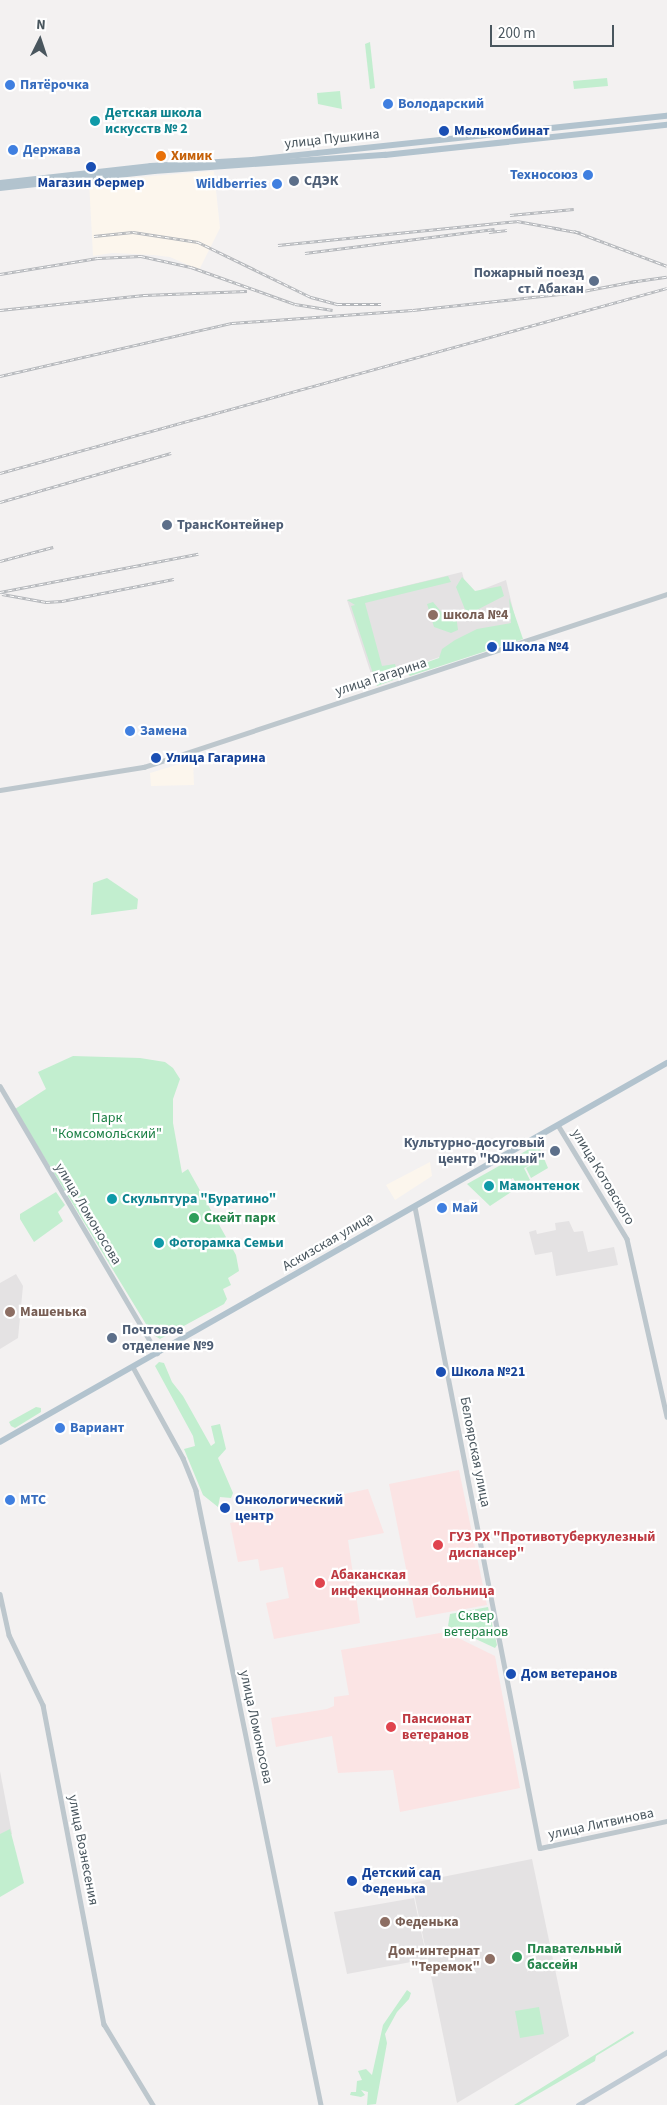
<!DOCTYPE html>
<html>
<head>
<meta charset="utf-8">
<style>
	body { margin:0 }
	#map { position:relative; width:667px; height:2105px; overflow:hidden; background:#f3f1f1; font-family:"Source Sans 3",sans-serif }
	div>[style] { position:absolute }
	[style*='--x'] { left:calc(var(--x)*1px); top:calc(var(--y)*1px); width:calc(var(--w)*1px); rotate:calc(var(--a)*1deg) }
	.commercial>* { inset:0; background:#fcf6ed }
	.education>* { inset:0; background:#e4e2e3 }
	.medical>* { inset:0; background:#fbe4e4 }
	.green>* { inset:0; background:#c2eecf }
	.tertiary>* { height:4.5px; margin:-2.25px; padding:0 2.25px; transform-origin:2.25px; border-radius:2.25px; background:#bdc7cd }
	.secondary>* { height:5px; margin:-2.5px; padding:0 2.5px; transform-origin:2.5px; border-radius:2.5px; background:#c0cbd4 }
	.primary>* { height:5.5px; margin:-2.75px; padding:0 2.75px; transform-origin:2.75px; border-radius:2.75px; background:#b2c3ce }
	.rail>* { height:3px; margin-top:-1.5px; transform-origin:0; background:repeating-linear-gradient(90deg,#fff 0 4px,#b4b7bb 0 8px); box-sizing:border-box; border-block:1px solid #b4b7bb }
	.dots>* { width:14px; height:14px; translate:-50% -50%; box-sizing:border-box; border:2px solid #fff; border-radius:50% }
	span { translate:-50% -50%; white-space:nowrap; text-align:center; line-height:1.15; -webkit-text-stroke:4.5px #fff; paint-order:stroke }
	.shop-label { font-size:14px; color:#366cbe; font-weight:700 }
	.left { translate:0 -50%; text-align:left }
	.right { translate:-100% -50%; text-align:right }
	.culture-label { font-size:14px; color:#0d838f; font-weight:700 }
	.transit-label { font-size:14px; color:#164399; font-weight:700 }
	.street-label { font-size:14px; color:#49565e }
	.food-label { font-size:14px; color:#c56008; font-weight:700 }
	.service-label { font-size:14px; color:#4e5e75; font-weight:700 }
	.education-label { font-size:14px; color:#785e54; font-weight:700 }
	.park-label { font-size:14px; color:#1b7f44 }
	.leisure-label { font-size:14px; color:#27864d; font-weight:700 }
	.health-label { font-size:14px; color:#be3a42; font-weight:700 }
	.north { position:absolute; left:15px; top:15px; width:50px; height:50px; -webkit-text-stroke:4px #fff; paint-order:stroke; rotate:4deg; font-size:14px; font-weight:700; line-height:20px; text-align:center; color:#49565e }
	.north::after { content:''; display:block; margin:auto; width:18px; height:22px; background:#49565e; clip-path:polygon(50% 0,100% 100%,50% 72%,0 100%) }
	.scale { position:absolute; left:490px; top:25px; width:124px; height:22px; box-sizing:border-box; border:2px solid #49565e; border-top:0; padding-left:6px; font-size:15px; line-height:18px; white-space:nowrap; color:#49565e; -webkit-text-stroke:4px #fff; paint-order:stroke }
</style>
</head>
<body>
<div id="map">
	<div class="commercial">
		<i style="clip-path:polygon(214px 171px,220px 228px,199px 270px,170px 257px,153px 255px,112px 253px,93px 256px,89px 181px)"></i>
		<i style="clip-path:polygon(193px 760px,194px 785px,151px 786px,150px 773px)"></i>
		<i style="clip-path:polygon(430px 1162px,432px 1176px,395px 1200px,386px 1185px)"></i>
	</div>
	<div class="education">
		<i style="clip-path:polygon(462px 572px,468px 595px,506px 580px,518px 630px,373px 680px,347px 600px)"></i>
		<i style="clip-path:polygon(569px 1221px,574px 1232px,583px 1231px,588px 1252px,614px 1247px,618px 1265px,556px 1276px,552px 1252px,535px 1255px,529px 1232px,536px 1230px,537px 1234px,556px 1230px,555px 1223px)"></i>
		<i style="clip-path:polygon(16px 1274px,23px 1286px,18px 1338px,0 1349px,0 1283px)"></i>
		<i style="clip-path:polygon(0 1771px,12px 1834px,0 1841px)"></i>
		<i style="clip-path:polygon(532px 1859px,569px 2036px,457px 2103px,412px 1883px)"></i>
		<i style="clip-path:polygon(414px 1898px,427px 1959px,347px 1974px,334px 1912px)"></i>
	</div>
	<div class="medical">
		<i style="clip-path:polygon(459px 1470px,487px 1605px,416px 1618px,389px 1484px)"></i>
		<i style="clip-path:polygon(368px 1489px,384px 1533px,348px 1540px,360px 1623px,274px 1639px,266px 1603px,289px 1598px,283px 1567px,260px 1571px,258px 1559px,238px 1562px,230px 1523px,269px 1515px,268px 1510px)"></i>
		<i style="clip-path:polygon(446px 1632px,495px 1656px,520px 1788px,400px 1812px,393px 1770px,338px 1773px,332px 1736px,276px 1747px,271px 1718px,327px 1709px,334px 1706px,334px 1697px,349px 1695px,341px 1650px)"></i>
	</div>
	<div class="green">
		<i style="clip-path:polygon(370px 42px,375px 88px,370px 89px,365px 44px)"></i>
		<i style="clip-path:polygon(607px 78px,608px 86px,574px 89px,573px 81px)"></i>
		<i style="clip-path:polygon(340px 91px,342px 109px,318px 104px,317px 93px)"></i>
		<i style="clip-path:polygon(448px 576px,451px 582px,365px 603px,382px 666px,395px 664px,399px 678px,377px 686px,351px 606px,355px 605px,347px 600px)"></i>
		<i style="clip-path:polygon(462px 577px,475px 591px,501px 586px,504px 596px,471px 613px,466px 612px,456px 587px)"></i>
		<i style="clip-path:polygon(509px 598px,523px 639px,410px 676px,408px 674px,408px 669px,439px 658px,442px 649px,455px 640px,477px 629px,511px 623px)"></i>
		<i style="clip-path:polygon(433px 602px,444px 615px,453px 612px,456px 615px,458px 630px,451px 633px,434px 627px,427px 604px)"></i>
		<i style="clip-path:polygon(107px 878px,138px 899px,137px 909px,91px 915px,93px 883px)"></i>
		<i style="clip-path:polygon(73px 1056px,140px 1058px,165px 1062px,173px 1068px,180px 1079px,173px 1099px,173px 1123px,182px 1173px,188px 1169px,236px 1255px,239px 1271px,228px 1278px,231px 1285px,223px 1289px,227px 1299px,224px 1304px,160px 1339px,152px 1334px,15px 1109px,46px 1089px,38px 1072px)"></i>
		<i style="clip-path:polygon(538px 1144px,548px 1168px,531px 1178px,526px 1168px,542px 1159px,524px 1168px,530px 1180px,518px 1186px,513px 1178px,505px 1182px,511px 1192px,490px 1206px,467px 1184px)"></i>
		<i style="clip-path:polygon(56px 1192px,65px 1205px,58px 1212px,63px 1221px,34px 1242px,20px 1219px,20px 1214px)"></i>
		<i style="clip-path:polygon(159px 1362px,164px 1363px,172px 1382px,183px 1396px,211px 1446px,215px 1443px,211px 1426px,220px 1424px,226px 1449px,218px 1458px,233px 1493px,231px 1498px,220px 1497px,218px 1507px,203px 1495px,184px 1449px,195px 1446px,193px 1436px,155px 1366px)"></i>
		<i style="clip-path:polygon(36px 1407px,41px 1408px,41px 1412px,15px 1428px,11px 1426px,9px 1422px)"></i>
		<i style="clip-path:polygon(488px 1607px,497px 1645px,495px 1648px,448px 1626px,450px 1614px)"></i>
		<i style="clip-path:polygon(10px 1829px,24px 1883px,0 1897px,0 1834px)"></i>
		<i style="clip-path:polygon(407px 1990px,411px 1993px,409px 1999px,397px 2012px,385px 2034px,387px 2043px,376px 2104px,367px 2105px,368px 2092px,361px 2090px,365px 2095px,361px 2097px,350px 2095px,351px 2092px,356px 2092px,357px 2081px,362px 2080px,358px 2071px,366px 2069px,372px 2075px,383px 2025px)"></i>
		<i style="clip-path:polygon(539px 2007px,544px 2034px,520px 2038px,515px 2011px)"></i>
		<i style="clip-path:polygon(633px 2031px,634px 2033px,596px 2056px,595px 2061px,519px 2105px,514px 2105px)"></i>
	</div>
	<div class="tertiary">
		<i style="--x:0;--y:790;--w:146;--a:-9.1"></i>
		<i style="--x:144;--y:767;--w:551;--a:-18.3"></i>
		<i style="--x:0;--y:1086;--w:310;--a:59.5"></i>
		<i style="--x:558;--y:1125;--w:133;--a:58.8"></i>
		<i style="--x:627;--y:1239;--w:182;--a:77.3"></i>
		<i style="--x:415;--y:1207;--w:653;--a:78.97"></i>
		<i style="--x:540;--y:1848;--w:130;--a:-12"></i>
		<i style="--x:133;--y:1367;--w:104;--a:61.2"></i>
		<i style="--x:183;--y:1458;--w:35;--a:68"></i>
		<i style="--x:196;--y:1491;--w:627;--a:78.49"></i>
		<i style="--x:0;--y:1594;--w:42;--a:77.6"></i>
		<i style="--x:9;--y:1635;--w:78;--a:64.1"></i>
		<i style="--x:43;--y:1705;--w:325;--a:79.2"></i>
		<i style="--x:104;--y:2024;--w:95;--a:58.8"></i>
	</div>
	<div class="secondary">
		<i style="--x:578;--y:2105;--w:104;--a:-30.8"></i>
	</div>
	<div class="primary">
		<i style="--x:0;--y:183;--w:152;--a:-6.4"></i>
		<i style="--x:151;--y:166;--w:101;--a:-3.4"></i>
		<i style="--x:252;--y:160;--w:417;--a:-6.1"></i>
		<i style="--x:0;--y:188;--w:155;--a:-6.3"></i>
		<i style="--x:154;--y:171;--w:232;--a:-4"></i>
		<i style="--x:385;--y:155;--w:284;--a:-6.1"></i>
		<i style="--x:0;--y:1442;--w:767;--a:-29.61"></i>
	</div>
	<div class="rail">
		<i style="--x:510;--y:215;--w:64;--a:-5.4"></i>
		<i style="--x:554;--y:228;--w:27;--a:10"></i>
		<i style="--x:574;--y:231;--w:99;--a:20.6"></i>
		<i style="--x:489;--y:232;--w:18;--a:-6"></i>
		<i style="--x:94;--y:236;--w:39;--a:-6"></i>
		<i style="--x:133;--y:232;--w:66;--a:8.7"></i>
		<i style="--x:198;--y:242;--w:126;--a:26"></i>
		<i style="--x:311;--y:297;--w:28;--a:15"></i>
		<i style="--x:338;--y:304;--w:43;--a:0"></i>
		<i style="--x:278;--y:245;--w:240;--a:-5.7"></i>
		<i style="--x:517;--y:221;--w:45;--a:10.3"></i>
		<i style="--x:305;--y:253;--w:191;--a:-7.2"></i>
		<i style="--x:0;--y:274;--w:99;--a:-9.3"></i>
		<i style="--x:98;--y:258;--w:43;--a:-2.7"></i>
		<i style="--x:141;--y:256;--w:51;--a:12.4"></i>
		<i style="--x:191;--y:267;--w:110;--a:19.6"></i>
		<i style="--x:295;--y:304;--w:38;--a:9"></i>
		<i style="--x:630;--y:282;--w:37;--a:-8"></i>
		<i style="--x:0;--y:310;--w:145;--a:-5.9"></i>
		<i style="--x:144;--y:295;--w:103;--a:-2.2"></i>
		<i style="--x:0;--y:376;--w:238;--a:-12.9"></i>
		<i style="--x:232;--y:323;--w:181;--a:-4.1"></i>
		<i style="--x:413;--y:310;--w:166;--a:-6.2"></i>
		<i style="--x:578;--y:292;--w:59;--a:-10.7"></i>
		<i style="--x:0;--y:473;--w:692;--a:-15.5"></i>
		<i style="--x:0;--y:502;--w:178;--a:-16"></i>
		<i style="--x:0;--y:561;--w:55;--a:-14.8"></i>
		<i style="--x:0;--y:592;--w:202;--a:-10.9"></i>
		<i style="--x:2;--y:594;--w:45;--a:10.3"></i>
		<i style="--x:46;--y:602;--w:16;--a:-4"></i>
		<i style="--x:62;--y:601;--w:114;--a:-11.1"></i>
	</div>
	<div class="dots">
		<i style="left:10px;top:85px;background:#3f7fe0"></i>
		<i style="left:388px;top:104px;background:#3f7fe0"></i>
		<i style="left:95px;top:121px;background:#0f9aa8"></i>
		<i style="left:444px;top:131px;background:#1a4fb4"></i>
		<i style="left:13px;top:150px;background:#3f7fe0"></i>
		<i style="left:161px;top:156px;background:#e8710a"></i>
		<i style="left:91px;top:167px;background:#1a4fb4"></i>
		<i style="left:588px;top:175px;background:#3f7fe0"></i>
		<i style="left:294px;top:181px;background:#5c6f8a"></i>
		<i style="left:277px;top:184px;background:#3f7fe0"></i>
		<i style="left:594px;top:281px;background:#5c6f8a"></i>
		<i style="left:167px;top:525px;background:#5c6f8a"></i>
		<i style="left:433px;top:615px;background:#8d6e63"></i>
		<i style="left:492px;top:647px;background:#1a4fb4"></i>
		<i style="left:130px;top:731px;background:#3f7fe0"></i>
		<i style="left:156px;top:758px;background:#1a4fb4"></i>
		<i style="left:555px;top:1151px;background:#5c6f8a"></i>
		<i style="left:489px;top:1186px;background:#0f9aa8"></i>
		<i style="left:112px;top:1199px;background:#0f9aa8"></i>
		<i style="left:442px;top:1208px;background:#3f7fe0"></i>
		<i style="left:194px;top:1218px;background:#2e9e5b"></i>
		<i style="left:159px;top:1243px;background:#0f9aa8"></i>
		<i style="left:10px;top:1312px;background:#8d6e63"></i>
		<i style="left:112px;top:1338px;background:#5c6f8a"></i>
		<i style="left:441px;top:1372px;background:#1a4fb4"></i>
		<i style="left:60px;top:1428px;background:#3f7fe0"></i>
		<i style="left:10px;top:1500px;background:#3f7fe0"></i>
		<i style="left:225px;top:1508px;background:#1a4fb4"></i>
		<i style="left:438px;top:1545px;background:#e0444e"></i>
		<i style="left:320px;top:1583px;background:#e0444e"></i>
		<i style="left:511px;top:1674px;background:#1a4fb4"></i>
		<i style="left:391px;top:1727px;background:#e0444e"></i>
		<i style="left:352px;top:1881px;background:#1a4fb4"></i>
		<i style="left:385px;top:1922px;background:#8d6e63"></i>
		<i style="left:517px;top:1957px;background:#2e9e5b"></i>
		<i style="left:490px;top:1959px;background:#8d6e63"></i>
	</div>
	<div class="shop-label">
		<span class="left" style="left:20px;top:85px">Пятёрочка</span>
		<span class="left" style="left:398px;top:104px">Володарский</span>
		<span class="left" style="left:23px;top:150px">Держава</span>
		<span class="right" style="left:578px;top:175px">Техносоюз</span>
		<span class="right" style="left:267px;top:184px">Wildberries</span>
		<span class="left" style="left:140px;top:731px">Замена</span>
		<span class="left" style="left:452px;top:1208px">Май</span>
		<span class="left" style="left:70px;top:1428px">Вариант</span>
		<span class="left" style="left:20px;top:1500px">МТС</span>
	</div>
	<div class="culture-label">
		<span class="left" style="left:105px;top:121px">Детская школа<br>искусств № 2</span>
		<span class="left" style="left:499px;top:1186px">Мамонтенок</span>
		<span class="left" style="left:122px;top:1199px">Скульптура "Буратино"</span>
		<span class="left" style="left:169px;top:1243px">Фоторамка Семьи</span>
	</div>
	<div class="transit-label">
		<span class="left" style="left:454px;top:131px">Мелькомбинат</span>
		<span style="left:91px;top:183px">Магазин Фермер</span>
		<span class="left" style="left:502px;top:647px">Школа №4</span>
		<span class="left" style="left:166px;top:758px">Улица Гагарина</span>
		<span class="left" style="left:451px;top:1372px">Школа №21</span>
		<span class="left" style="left:235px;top:1508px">Онкологический<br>центр</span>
		<span class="left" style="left:521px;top:1674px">Дом ветеранов</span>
		<span class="left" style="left:362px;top:1881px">Детский сад<br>Феденька</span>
	</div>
	<div class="street-label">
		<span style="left:332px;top:139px;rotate:-6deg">улица Пушкина</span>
		<span style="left:381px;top:677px;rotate:-18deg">улица Гагарина</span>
		<span style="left:603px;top:1177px;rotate:59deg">улица Котовского</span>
		<span style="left:88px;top:1214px;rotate:59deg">улица Ломоносова</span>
		<span style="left:328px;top:1242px;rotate:-30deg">Аскизская улица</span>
		<span style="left:475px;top:1452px;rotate:79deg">Белоярская улица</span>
		<span style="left:256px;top:1727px;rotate:78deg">улица Ломоносова</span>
		<span style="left:601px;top:1824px;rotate:-12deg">улица Литвинова</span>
		<span style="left:83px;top:1850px;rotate:79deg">улица Вознесения</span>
	</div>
	<div class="food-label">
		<span class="left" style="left:171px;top:156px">Химик</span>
	</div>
	<div class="service-label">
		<span class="left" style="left:304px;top:181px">СДЭК</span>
		<span class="right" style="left:584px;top:281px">Пожарный поезд<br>ст. Абакан</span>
		<span class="left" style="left:177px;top:525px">ТрансКонтейнер</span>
		<span class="right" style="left:545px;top:1151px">Культурно-досуговый<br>центр "Южный"</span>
		<span class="left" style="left:122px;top:1338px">Почтовое<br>отделение №9</span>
	</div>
	<div class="education-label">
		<span class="left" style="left:443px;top:615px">школа №4</span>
		<span class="left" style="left:20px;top:1312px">Машенька</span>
		<span class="left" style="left:395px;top:1922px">Феденька</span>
		<span class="right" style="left:480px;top:1959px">Дом-интернат<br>"Теремок"</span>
	</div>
	<div class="park-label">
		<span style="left:107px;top:1126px">Парк<br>"Комсомольский"</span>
		<span style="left:476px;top:1624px">Сквер<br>ветеранов</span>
	</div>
	<div class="leisure-label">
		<span class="left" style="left:204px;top:1218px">Скейт парк</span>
		<span class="left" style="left:527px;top:1957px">Плавательный<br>бассейн</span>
	</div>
	<div class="health-label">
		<span class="left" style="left:449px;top:1545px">ГУЗ РХ "Противотуберкулезный<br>диспансер"</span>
		<span class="left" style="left:331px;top:1583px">Абаканская<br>инфекционная больница</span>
		<span class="left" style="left:402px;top:1727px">Пансионат<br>ветеранов</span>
	</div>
	<div class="north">N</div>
	<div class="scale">200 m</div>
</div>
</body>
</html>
